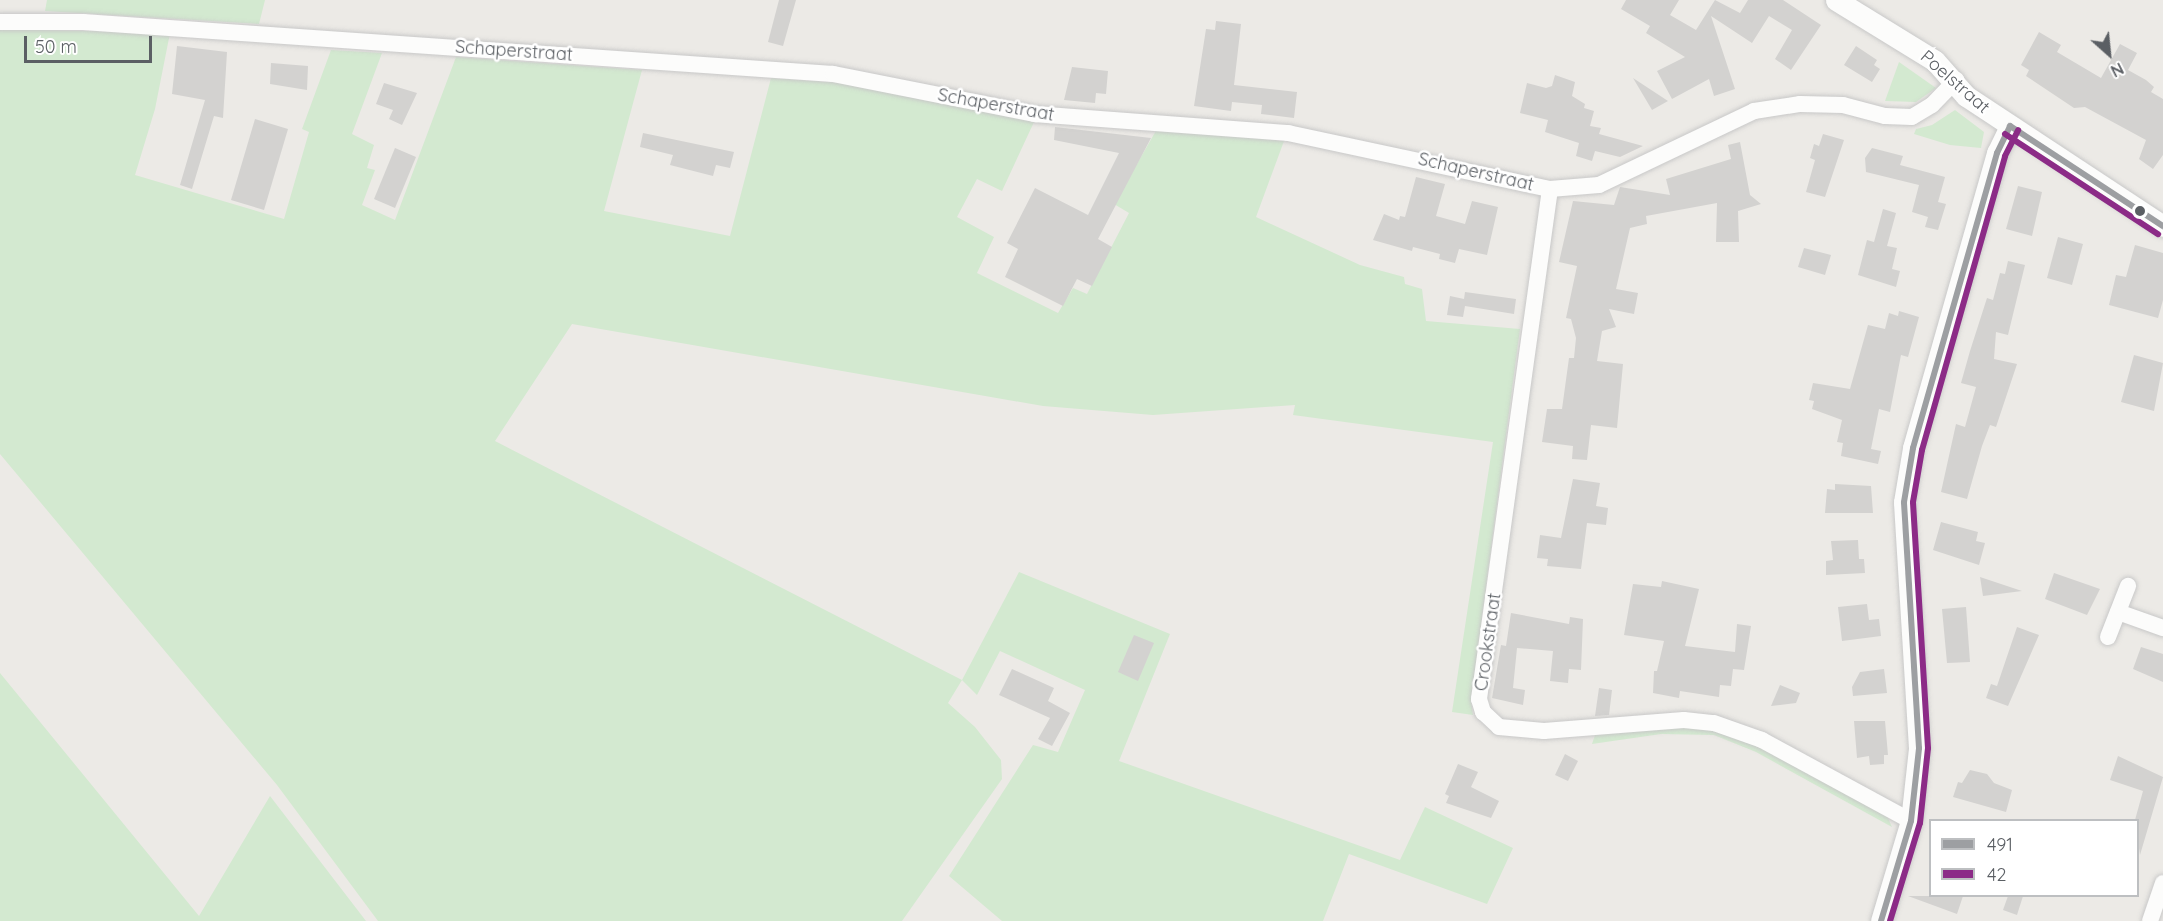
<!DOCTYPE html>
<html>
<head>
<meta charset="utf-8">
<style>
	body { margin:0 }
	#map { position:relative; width:2163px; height:921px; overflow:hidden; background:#eceae6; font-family:Quicksand,sans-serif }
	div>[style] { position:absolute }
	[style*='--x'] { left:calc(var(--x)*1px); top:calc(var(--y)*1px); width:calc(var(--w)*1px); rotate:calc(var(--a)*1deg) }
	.green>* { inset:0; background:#d3e9d0 }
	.building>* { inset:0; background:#d3d2d0 }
	.roads { filter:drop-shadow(0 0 2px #c8c8c8) drop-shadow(0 0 2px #c8c8c8) }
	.minor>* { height:16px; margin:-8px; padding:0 8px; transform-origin:8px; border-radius:8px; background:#fcfcfb }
	.tertiary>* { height:21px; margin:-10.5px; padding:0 10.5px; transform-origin:10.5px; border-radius:10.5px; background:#fcfcfb }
	.bus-1>* { height:6px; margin:-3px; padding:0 3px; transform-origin:3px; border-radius:3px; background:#9d9fa2 }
	.bus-2>* { height:6px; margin:-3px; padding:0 3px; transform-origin:3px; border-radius:3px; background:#8c2b87 }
	.dots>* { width:16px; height:16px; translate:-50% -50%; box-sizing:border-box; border:3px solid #fff; border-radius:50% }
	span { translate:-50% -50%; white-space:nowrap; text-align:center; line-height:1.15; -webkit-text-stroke:5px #fff; paint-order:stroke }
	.street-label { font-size:18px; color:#5b5f64 }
	.legend { position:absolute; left:1929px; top:819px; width:210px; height:78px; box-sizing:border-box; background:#fff; border:2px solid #bdbfc1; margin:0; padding:8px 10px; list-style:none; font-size:18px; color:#5b5f64 }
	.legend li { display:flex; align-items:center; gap:12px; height:30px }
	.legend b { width:30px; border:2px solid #bdbfc1 }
	.north { position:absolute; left:2079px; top:24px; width:60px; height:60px; -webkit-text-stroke:4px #fff; paint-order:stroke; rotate:153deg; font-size:16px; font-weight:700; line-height:24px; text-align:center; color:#5b5f64 }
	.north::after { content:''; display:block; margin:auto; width:21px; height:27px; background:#5b5f64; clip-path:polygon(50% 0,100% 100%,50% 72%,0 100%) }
	.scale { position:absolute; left:24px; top:36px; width:128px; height:27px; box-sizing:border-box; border:3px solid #5b5f64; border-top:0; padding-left:8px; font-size:18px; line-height:21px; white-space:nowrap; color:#5b5f64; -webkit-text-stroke:4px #fff; paint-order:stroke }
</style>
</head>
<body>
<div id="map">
	<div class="green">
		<i style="clip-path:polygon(47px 0,265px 0,259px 24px,45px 11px)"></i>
		<i style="clip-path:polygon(0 29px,170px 33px,155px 109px,135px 175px,284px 219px,309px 132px,302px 129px,331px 50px,382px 53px,352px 134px,374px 145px,367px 168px,375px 170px,362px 205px,395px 220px,456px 57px,642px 70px,604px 211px,730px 236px,771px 78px,843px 83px,1034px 122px,1002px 191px,977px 179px,957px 217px,994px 237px,977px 273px,1058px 313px,1073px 288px,1087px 294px,1129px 213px,1114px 204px,1157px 129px,1284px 141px,1256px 217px,1360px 265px,1404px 277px,1405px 284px,1422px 289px,1426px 321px,1520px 329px,1471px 700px,1473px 715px,1452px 712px,1493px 442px,1293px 415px,1295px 405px,1153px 415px,1043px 406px,572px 324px,495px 441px,962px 680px,1019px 572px,1170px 634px,1119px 761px,1400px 860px,1425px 807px,1513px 848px,1487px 904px,1349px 854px,1323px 921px,1002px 921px,949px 876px,1033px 745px,1058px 752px,1085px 690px,1000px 651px,977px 695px,962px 680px,948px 703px,975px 727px,1001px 760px,1002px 779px,902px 921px,378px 921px,277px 785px,0 454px)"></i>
		<i style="clip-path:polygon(1899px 62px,1936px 88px,1916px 102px,1885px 101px)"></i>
		<i style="clip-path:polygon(1955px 110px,1984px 132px,1981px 148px,1950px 145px,1914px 134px,1916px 129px,1932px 125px)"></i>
		<i style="clip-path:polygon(0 673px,199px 916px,270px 796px,366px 921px,0 921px)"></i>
		<i style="clip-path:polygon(1680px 725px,1741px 736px,1887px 816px,1892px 827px,1756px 752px,1714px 735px,1661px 734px,1592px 744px,1595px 735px)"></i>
	</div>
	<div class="building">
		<i style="clip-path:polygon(779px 0,796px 0,783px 46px,768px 42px)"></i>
		<i style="clip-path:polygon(1626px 0,1679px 0,1670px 15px,1696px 30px,1715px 0,1740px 13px,1748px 0,1783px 0,1821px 25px,1791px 70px,1775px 59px,1792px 30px,1769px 16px,1752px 43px,1711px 16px,1735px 89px,1714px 96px,1709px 79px,1672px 99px,1657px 71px,1685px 57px,1646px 33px,1650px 26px,1621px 9px)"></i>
		<i style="clip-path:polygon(1216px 21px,1241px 24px,1234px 85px,1297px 92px,1294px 118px,1261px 114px,1262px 105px,1232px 102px,1231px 111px,1194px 106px,1206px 29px,1215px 30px)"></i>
		<i style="clip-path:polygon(2039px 32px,2061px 45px,2057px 52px,2101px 78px,2120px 44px,2137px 53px,2128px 70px,2146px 80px,2154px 87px,2151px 92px,2163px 99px,2163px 155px,2153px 169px,2139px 159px,2146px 140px,2085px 107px,2074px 108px,2026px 76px,2029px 70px,2021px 65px)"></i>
		<i style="clip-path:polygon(177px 46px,227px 52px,223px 118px,214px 116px,192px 189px,180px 185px,205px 100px,172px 94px)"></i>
		<i style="clip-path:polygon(1856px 46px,1877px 60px,1874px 65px,1880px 69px,1872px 82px,1844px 65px)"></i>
		<i style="clip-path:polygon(271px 63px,308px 66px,307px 90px,270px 84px)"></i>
		<i style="clip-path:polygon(1072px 67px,1108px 71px,1106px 94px,1096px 93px,1095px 103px,1064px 100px)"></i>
		<i style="clip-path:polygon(1555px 75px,1575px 82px,1572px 96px,1585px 104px,1584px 108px,1594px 111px,1590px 126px,1601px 128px,1599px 134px,1643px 146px,1620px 157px,1595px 151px,1592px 161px,1576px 156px,1579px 143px,1545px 132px,1548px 120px,1520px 113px,1527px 83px,1546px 88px,1552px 86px)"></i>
		<i style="clip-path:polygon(1633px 78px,1668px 101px,1652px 110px)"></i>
		<i style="clip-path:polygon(384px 83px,417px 93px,402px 125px,389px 119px,393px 110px,376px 104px)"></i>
		<i style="clip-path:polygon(255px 119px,288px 129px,264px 210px,231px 200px)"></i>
		<i style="clip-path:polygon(1055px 127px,1151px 138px,1098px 239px,1112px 247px,1092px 286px,1077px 279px,1063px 306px,1005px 277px,1018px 249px,1007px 243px,1035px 188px,1088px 215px,1119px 153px,1054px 140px)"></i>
		<i style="clip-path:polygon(643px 133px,734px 152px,730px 168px,716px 165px,713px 176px,670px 165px,673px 155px,640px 147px)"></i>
		<i style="clip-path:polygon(1823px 134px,1844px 140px,1825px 197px,1806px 192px,1815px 160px,1810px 158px,1814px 144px,1819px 146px)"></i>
		<i style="clip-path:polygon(1740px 142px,1750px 195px,1761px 204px,1738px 211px,1739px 242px,1716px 242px,1717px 203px,1646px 216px,1647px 224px,1630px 228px,1616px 289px,1638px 293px,1634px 314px,1609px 309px,1616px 327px,1602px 331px,1597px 361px,1623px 364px,1617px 428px,1591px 425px,1587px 460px,1572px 459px,1573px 446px,1542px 442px,1547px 409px,1562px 409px,1569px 358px,1574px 358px,1576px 338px,1571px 319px,1566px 318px,1577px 266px,1559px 262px,1573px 201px,1614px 205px,1620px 187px,1670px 195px,1666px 179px,1731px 159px,1728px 145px)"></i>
		<i style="clip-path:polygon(395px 148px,416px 157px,395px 208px,374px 199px)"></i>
		<i style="clip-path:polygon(1872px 148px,1903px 156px,1900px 165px,1945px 177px,1938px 202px,1946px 204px,1938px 230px,1925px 227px,1928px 217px,1912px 212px,1919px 185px,1866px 172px,1865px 158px)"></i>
		<i style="clip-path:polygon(1416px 177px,1445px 184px,1436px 216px,1465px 224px,1472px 201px,1498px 207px,1487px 255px,1459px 249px,1455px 263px,1439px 259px,1440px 254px,1413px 247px,1412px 251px,1373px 240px,1384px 214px,1399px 220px,1400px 216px,1405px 217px)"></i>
		<i style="clip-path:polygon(2018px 186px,2042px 192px,2032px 236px,2006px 229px)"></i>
		<i style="clip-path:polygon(1883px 209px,1896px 213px,1887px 246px,1897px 248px,1892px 269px,1900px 271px,1896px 287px,1858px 275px,1867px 240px,1874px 242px)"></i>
		<i style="clip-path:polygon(2058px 237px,2083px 244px,2072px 285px,2047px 278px)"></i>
		<i style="clip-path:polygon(2135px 245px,2163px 253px,2163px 300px,2158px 318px,2109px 305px,2116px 275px,2126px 277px)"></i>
		<i style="clip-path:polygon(1804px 248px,1831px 255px,1825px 275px,1798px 267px)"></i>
		<i style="clip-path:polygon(2008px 261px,2025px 265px,2008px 335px,1996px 332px,1994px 359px,2017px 364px,1996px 427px,1990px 425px,1982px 446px,1967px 499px,1941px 492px,1956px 424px,1965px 427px,1976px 387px,1961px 383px,1970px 351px,1987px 298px,1993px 300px,2000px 273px,2005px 274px)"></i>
		<i style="clip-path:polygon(1465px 292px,1516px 299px,1514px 314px,1465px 306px,1463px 317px,1447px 315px,1450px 296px,1464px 299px)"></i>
		<i style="clip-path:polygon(1899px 311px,1919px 317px,1908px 357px,1901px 355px,1890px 412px,1879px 409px,1871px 449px,1881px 451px,1878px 464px,1841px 456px,1843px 443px,1837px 442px,1842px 420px,1812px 409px,1814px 401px,1809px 400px,1813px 383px,1850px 389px,1868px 325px,1885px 329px,1889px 313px,1898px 316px)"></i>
		<i style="clip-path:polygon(2134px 355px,2163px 363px,2154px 411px,2121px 402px)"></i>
		<i style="clip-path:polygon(1573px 479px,1600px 483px,1596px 506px,1608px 508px,1606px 525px,1587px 523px,1581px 569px,1547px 566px,1548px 559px,1537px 558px,1540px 535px,1561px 538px)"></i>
		<i style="clip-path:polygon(1835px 484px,1871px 486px,1873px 513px,1825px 513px,1827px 489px,1835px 490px)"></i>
		<i style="clip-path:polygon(1941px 522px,1978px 532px,1976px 541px,1985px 543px,1979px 565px,1933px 550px)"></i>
		<i style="clip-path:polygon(1858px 540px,1859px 559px,1864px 559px,1865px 573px,1826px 575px,1826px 561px,1833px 560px,1831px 541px)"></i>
		<i style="clip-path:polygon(2054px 573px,2100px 589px,2087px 615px,2045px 599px)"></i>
		<i style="clip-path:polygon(1980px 577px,2022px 591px,1983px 596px)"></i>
		<i style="clip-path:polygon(1662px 581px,1699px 589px,1685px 646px,1735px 652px,1737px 624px,1751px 626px,1744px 670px,1733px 669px,1731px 686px,1720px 685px,1719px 697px,1680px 691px,1679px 698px,1653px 693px,1654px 671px,1657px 671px,1664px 641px,1624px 635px,1633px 584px,1661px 587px)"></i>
		<i style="clip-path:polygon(1867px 604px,1869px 620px,1879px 619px,1881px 636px,1842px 641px,1838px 607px)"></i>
		<i style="clip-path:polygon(1966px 607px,1970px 662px,1947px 663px,1942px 609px)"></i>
		<i style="clip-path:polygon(1511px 613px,1569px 624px,1570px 617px,1583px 619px,1581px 670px,1569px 669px,1568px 683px,1550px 681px,1553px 651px,1517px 648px,1513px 688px,1525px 690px,1523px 705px,1492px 698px,1501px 645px,1506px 646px)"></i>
		<i style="clip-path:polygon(2017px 627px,2039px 635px,2008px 706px,1986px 698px,1991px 684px,1997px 686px)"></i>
		<i style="clip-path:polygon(1134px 635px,1154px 643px,1138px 681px,1118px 672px)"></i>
		<i style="clip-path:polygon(2141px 647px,2163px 654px,2163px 682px,2133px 669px)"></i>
		<i style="clip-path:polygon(1012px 669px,1054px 688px,1048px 701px,1070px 713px,1052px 746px,1038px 739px,1050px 718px,999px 695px)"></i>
		<i style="clip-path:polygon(1884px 669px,1887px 693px,1853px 696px,1852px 687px,1860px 672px)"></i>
		<i style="clip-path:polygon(1780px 685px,1800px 693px,1796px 703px,1771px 706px)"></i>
		<i style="clip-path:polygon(1599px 688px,1612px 690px,1609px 715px,1595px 716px)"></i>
		<i style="clip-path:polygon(1854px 721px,1885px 721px,1888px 755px,1884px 755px,1884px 764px,1870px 765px,1869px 756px,1857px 758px)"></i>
		<i style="clip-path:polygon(1565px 754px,1578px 761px,1568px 781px,1555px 775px)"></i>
		<i style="clip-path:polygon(2118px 756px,2163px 777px,2140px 855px,2135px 820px,2143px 791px,2110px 780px)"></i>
		<i style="clip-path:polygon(1458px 764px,1478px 772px,1471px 787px,1499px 801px,1491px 818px,1446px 803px,1449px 796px,1445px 794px)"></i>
		<i style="clip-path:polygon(1970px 770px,1987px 774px,1994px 783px,2012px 790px,2006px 812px,1953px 797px,1958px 782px,1962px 783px)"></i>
		<i style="clip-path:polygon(1908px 896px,1963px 896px,1957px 914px)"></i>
		<i style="clip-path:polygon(2008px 896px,2023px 896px,2017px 915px,2003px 910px)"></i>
	</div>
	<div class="roads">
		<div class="minor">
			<i style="--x:0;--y:22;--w:83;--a:0"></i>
			<i style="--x:83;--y:22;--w:752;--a:3.97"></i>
			<i style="--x:833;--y:74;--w:206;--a:11.2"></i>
			<i style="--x:1035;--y:114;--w:254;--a:4.3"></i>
			<i style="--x:1288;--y:133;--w:268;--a:12.1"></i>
			<i style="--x:1550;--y:189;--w:49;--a:-4.7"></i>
			<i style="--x:1599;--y:185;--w:172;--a:-25.5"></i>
			<i style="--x:1754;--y:111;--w:47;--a:-8.7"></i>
			<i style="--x:1800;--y:104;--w:43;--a:1.3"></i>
			<i style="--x:1843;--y:105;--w:43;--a:14.7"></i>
			<i style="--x:1885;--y:116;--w:27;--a:2"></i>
			<i style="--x:1912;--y:117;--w:23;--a:-31"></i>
			<i style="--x:1932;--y:105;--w:35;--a:-46"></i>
			<i style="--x:1550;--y:189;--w:515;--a:97.93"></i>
			<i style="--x:1479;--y:699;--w:14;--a:73"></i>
			<i style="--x:1483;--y:712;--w:22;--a:43"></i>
			<i style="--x:1499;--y:727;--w:45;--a:5.1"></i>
			<i style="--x:1544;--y:731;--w:140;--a:-4.5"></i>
			<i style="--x:1684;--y:720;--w:30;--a:6"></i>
			<i style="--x:1714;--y:723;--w:51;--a:19.5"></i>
			<i style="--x:1762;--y:740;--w:170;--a:28.5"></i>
			<i style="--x:2118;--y:612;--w:48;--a:19.6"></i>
			<i style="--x:2108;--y:637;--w:55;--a:-68.6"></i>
			<i style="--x:2150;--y:921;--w:40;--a:-71.1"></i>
		</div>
		<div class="tertiary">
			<i style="--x:1836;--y:0;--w:116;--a:31.6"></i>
			<i style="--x:1935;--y:61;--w:47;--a:48.5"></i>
			<i style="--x:1966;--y:96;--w:236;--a:33.4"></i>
			<i style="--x:1881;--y:921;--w:104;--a:-73.3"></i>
			<i style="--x:1911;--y:821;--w:73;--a:-83.7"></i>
			<i style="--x:1919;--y:748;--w:246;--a:-93.5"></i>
			<i style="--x:1904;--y:502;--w:55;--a:-80.5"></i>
			<i style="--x:1913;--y:448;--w:307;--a:-74.1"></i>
			<i style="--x:1997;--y:153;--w:30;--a:-64"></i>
		</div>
	</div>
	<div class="bus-1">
		<i style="--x:2010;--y:126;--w:183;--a:33.2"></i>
		<i style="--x:1881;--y:921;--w:104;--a:-73.3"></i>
		<i style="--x:1911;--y:821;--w:73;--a:-83.7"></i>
		<i style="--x:1919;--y:748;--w:246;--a:-93.5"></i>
		<i style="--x:1904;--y:502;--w:55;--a:-80.5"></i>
		<i style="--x:1913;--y:448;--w:307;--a:-74.1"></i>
		<i style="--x:1997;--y:153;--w:30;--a:-64"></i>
	</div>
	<div class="bus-2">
		<i style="--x:2005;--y:134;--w:183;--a:33.2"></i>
		<i style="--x:1890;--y:921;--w:102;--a:-73"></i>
		<i style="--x:1920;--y:823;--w:75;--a:-83.9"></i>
		<i style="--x:1928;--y:748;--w:246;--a:-93.5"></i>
		<i style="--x:1913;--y:502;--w:53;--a:-80.2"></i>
		<i style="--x:1922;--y:450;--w:305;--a:-74.2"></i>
		<i style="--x:2005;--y:156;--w:29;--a:-63"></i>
	</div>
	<div class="dots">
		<i style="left:2140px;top:211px;background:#5b5f64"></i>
	</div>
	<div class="street-label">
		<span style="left:514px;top:51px;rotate:4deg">Schaperstraat</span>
		<span style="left:1955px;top:82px;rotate:41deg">Poelstraat</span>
		<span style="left:996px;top:105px;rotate:10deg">Schaperstraat</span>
		<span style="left:1476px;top:172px;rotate:13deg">Schaperstraat</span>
		<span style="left:1488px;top:642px;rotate:-82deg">Crookstraat</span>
	</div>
	<ul class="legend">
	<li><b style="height:8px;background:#9d9fa2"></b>491</li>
	<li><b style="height:8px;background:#8c2b87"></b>42</li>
	</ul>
	<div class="north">N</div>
	<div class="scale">50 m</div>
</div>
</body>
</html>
